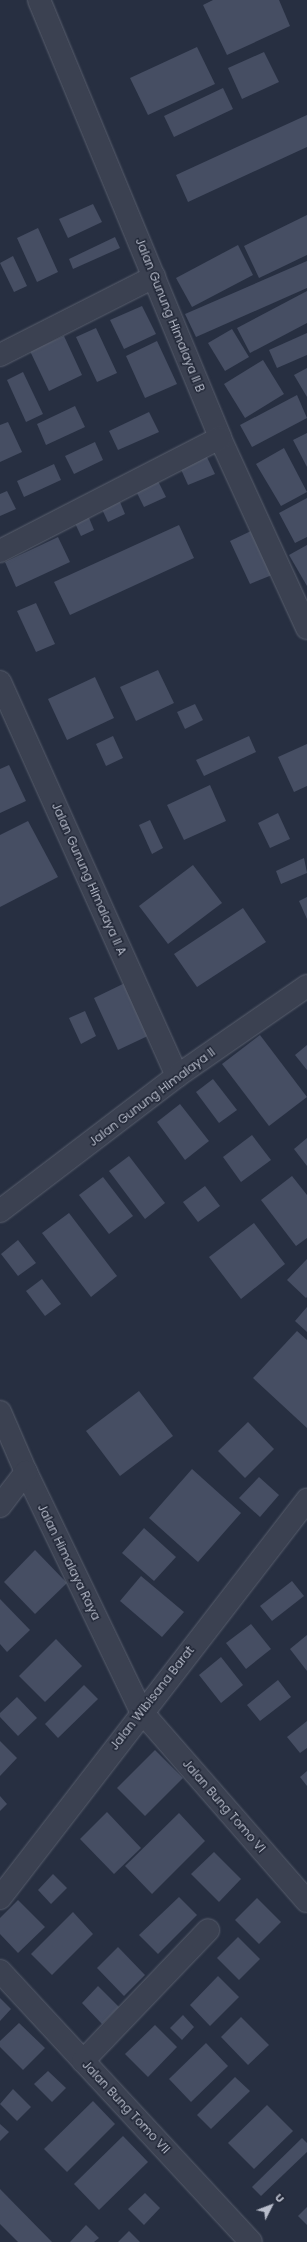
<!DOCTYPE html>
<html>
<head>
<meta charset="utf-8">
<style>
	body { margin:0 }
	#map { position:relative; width:307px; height:2242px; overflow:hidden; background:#272f41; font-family:Poppins,sans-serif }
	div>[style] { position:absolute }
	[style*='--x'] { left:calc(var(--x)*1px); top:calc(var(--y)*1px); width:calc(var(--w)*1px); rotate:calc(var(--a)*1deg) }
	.building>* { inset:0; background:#464e63 }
	.roads { filter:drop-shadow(0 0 1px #595f6e) drop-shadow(0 0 1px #595f6e) }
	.street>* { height:22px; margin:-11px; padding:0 11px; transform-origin:11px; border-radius:11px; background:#3b4151 }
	span { translate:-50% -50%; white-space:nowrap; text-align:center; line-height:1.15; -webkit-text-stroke:3px #202636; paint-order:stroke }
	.street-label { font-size:12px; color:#b8bdcb }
	.north { position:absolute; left:251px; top:2186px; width:40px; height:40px; -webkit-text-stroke:3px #202636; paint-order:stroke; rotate:48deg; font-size:11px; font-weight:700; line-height:16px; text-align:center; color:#b8bdcb }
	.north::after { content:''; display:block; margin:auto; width:14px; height:18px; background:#b8bdcb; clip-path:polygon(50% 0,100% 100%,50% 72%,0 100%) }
</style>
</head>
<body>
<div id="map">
	<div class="building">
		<i style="clip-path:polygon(213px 0,279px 0,290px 26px,227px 55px,203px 5px)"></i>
		<i style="clip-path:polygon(197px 47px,215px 84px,148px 115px,130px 78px)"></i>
		<i style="clip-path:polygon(264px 52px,279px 82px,242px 99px,228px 68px)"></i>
		<i style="clip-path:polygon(223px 88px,233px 109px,174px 137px,164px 116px)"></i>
		<i style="clip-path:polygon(307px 115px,307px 147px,188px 202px,176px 175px)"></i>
		<i style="clip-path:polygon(93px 204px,102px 222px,68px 238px,59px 219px)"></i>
		<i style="clip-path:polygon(307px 215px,307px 255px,259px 278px,244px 246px)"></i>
		<i style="clip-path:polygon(38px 228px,58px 272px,37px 282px,17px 238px)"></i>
		<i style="clip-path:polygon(115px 237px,120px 248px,73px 269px,69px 259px)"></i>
		<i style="clip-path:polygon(238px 245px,253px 275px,192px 307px,176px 278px)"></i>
		<i style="clip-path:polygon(13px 256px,27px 286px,14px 292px,0 263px)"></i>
		<i style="clip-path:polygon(307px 261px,307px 288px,196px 337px,185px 314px)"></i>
		<i style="clip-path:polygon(307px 291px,307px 323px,250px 353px,237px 328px)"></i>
		<i style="clip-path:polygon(142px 306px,156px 334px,124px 349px,110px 320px)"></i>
		<i style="clip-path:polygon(96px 328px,117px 373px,97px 382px,76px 337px)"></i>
		<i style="clip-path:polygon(232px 329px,249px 357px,225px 371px,208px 343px)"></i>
		<i style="clip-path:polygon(307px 333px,307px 355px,277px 368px,269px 350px)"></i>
		<i style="clip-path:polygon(64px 336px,82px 375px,49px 391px,30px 351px)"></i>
		<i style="clip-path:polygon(157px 341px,177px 384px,145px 398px,126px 356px)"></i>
		<i style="clip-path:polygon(263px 360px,284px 394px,245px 418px,224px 384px)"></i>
		<i style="clip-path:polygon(307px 368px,307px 397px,294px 375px)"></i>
		<i style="clip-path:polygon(23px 372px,43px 414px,26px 422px,7px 380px)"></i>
		<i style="clip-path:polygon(297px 395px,307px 418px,252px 447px,240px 425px)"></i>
		<i style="clip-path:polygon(75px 406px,85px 427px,46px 445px,37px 424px)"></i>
		<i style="clip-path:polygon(149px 412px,159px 432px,118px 450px,109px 431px)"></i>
		<i style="clip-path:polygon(8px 422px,22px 452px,0 462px,0 425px)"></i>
		<i style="clip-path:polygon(307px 433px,307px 467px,293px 440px)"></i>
		<i style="clip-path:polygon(95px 442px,103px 460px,74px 474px,65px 456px)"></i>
		<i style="clip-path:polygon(284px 448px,307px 492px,281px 506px,256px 464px)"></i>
		<i style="clip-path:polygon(205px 453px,215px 474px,188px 485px,179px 465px)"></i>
		<i style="clip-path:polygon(54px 464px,61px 480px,24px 497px,17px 481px)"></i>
		<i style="clip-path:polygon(156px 477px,166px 497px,144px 507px,134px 487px)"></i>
		<i style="clip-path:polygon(7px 491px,16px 509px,0 516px,0 494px)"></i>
		<i style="clip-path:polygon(118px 497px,125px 514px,108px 522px,100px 505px)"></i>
		<i style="clip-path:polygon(307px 498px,307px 537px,295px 543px,279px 513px)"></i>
		<i style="clip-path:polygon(87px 513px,94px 530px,81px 536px,73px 519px)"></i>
		<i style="clip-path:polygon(179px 525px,194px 558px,70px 615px,54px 582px)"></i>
		<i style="clip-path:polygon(251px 531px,272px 575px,250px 584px,230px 541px)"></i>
		<i style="clip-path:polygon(58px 537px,70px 562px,16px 587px,5px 562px)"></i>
		<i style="clip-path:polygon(307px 545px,307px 586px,289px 555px)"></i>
		<i style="clip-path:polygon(36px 603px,55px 644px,36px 652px,17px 611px)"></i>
		<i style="clip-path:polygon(158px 670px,174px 703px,136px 721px,120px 687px)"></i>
		<i style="clip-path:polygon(95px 677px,114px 718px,67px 740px,48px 699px)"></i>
		<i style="clip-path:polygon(195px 704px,203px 720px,185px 729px,177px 712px)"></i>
		<i style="clip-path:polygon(113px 736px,123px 758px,106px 766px,96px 744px)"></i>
		<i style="clip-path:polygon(249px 736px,256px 752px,204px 776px,196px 760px)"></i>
		<i style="clip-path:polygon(307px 744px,307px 786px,294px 792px,278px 757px)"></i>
		<i style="clip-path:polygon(9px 765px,26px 801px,0 813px,0 769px)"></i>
		<i style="clip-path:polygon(210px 785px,226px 821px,184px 840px,167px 805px)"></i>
		<i style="clip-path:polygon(278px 813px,290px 839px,270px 848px,258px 823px)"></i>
		<i style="clip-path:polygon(150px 820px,163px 848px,152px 854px,139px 825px)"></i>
		<i style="clip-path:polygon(28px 821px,58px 877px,0 907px,0 835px)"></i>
		<i style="clip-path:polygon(304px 858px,307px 873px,281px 884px,276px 871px)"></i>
		<i style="clip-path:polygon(193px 865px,222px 903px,168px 944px,139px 906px)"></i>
		<i style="clip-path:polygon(307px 897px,307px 919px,299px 901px)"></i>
		<i style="clip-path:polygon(243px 908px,266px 942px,197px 987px,174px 954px)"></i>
		<i style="clip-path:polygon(127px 982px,152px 1034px,118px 1050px,94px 998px)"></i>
		<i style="clip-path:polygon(85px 1011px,96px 1036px,81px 1044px,69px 1018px)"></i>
		<i style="clip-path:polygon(260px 1035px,307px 1097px,269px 1126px,222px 1064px)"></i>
		<i style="clip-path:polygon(307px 1045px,307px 1070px,295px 1055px)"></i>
		<i style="clip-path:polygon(213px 1079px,237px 1110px,219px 1123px,196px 1092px)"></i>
		<i style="clip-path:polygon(180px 1104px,209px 1141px,185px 1160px,157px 1122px)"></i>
		<i style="clip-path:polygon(252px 1135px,271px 1160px,241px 1182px,223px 1157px)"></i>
		<i style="clip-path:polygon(307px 1138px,307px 1166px,294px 1149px)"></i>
		<i style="clip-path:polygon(129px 1156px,165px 1203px,145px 1219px,109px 1171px)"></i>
		<i style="clip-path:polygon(292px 1176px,307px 1195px,307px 1238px,296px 1246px,261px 1200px)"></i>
		<i style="clip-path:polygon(103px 1177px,133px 1216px,109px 1234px,79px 1195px)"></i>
		<i style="clip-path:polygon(205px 1186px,220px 1206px,198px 1222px,183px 1202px)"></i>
		<i style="clip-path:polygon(69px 1213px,117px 1276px,91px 1297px,42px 1233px)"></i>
		<i style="clip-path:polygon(254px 1223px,285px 1264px,241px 1299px,209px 1257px)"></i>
		<i style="clip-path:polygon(18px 1240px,36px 1263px,18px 1276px,1px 1254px)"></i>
		<i style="clip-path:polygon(307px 1259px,307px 1297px,306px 1298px,287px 1280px)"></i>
		<i style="clip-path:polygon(42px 1279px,61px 1304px,45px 1316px,26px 1291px)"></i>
		<i style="clip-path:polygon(307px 1307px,307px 1332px,295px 1321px)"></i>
		<i style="clip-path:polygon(297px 1331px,307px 1340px,307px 1428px,253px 1378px)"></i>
		<i style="clip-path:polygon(139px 1391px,173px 1436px,120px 1476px,86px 1431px)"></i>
		<i style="clip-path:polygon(248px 1422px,274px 1449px,245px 1478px,218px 1451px)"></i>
		<i style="clip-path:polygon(192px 1469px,241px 1513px,198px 1562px,149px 1518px)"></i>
		<i style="clip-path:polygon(259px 1477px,279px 1495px,260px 1517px,239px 1498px)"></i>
		<i style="clip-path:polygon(144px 1528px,176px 1557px,154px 1581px,122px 1553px)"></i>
		<i style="clip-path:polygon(35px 1550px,67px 1583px,35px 1614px,4px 1582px)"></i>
		<i style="clip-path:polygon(141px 1576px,184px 1612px,162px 1637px,120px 1601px)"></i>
		<i style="clip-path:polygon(292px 1581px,304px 1596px,272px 1621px,260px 1606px)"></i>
		<i style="clip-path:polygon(0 1599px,30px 1630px,7px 1652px,0 1644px)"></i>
		<i style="clip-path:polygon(251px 1624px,271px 1649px,246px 1669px,226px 1643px)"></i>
		<i style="clip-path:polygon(307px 1635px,307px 1671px,290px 1649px)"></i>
		<i style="clip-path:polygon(56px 1639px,82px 1666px,45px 1702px,19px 1676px)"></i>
		<i style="clip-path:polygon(221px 1657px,243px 1685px,221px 1703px,199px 1675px)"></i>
		<i style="clip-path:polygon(278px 1680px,291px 1697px,260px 1721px,247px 1705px)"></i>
		<i style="clip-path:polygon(84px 1685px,98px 1699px,58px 1738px,45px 1724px)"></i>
		<i style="clip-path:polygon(17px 1697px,37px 1718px,18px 1736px,0 1717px,0 1713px)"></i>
		<i style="clip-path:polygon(307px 1721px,307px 1748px,300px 1753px,287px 1737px)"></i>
		<i style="clip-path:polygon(0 1741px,17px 1758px,0 1776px)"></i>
		<i style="clip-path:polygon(155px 1750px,183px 1778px,145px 1816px,117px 1788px)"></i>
		<i style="clip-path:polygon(307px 1771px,307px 1786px,300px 1777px)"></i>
		<i style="clip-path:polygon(0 1796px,7px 1804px,0 1811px)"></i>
		<i style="clip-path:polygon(107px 1812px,141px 1848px,114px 1874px,80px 1839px)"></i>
		<i style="clip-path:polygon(179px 1813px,205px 1841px,152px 1894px,125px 1866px)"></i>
		<i style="clip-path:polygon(214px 1852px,241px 1879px,219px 1902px,191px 1874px)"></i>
		<i style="clip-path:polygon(53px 1874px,67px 1888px,51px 1904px,38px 1890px)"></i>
		<i style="clip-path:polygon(179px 1897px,197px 1915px,158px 1954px,139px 1935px)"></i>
		<i style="clip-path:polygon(257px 1898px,281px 1922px,259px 1944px,235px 1920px)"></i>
		<i style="clip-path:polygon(18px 1900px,45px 1927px,18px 1953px,0 1934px,0 1918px)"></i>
		<i style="clip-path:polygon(73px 1912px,93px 1934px,52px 1975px,31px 1954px)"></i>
		<i style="clip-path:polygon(238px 1937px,260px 1959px,239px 1980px,217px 1958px)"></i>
		<i style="clip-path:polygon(118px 1947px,145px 1975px,124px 1996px,97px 1968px)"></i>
		<i style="clip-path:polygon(218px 1976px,239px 1997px,210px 2026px,190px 2005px)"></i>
		<i style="clip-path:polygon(98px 1986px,119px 2007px,102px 2024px,82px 2003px)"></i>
		<i style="clip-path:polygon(0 1998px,11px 2009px,0 2021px)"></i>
		<i style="clip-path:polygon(183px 2015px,194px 2027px,182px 2040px,170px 2028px)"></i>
		<i style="clip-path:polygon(241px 2017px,269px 2045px,248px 2065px,221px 2037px)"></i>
		<i style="clip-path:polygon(19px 2023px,45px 2048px,23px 2070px,0 2047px,0 2041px)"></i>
		<i style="clip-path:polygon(155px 2025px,177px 2047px,148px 2077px,125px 2054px)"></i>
		<i style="clip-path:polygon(206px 2043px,228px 2066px,191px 2102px,169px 2079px)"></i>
		<i style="clip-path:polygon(48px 2071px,66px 2088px,52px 2102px,34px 2084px)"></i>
		<i style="clip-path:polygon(235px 2077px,250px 2091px,211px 2129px,197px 2115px)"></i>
		<i style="clip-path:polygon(13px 2089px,31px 2107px,17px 2121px,0 2104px)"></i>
		<i style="clip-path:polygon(93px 2101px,115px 2124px,67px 2172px,44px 2149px)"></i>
		<i style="clip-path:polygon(267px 2105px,293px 2131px,254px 2169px,228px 2143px)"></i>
		<i style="clip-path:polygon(0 2124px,9px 2132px,0 2141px)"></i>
		<i style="clip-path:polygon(123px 2136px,148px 2162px,99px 2210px,74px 2184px)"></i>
		<i style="clip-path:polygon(302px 2138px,307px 2143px,307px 2152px,261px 2196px,252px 2187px)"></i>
		<i style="clip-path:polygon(0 2189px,52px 2242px,18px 2242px,0 2224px)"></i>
		<i style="clip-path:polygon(145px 2193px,160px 2208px,144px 2225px,128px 2209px)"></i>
		<i style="clip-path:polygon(307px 2207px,307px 2225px,298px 2216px)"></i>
		<i style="clip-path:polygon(86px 2225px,99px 2238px,94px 2242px,70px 2242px)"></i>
		<i style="clip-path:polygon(129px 2231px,140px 2242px,118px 2242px)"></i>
	</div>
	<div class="roads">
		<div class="street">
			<i style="--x:39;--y:0;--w:474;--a:67.5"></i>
			<i style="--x:220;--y:438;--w:209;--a:65.4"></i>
			<i style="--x:0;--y:355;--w:173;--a:-26.9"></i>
			<i style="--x:0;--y:551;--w:247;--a:-27.2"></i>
			<i style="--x:0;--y:682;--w:432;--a:65.8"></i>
			<i style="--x:0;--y:1211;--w:223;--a:-37.3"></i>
			<i style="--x:177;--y:1076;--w:158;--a:-34.7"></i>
			<i style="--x:0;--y:1412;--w:65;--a:66.6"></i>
			<i style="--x:26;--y:1472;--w:265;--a:64.3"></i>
			<i style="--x:141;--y:1711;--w:252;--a:48.9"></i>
			<i style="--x:0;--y:1506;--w:43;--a:-52.6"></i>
			<i style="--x:0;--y:1898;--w:503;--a:-52.35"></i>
			<i style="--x:0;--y:1971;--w:369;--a:47.2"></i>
			<i style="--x:83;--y:2061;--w:181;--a:-46.3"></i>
		</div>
	</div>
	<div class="street-label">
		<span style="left:170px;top:315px;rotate:68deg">Jalan Gunung Himalaya II B</span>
		<span style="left:89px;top:879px;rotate:66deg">Jalan Gunung Himalaya II A</span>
		<span style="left:152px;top:1097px;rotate:-37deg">Jalan Gunung Himalaya II</span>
		<span style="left:69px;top:1562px;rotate:64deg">Jalan Himalaya Raya</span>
		<span style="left:152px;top:1698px;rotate:-52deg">Jalan Wibisana Barat</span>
		<span style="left:224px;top:1806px;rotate:49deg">Jalan Bung Tomo VI</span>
		<span style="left:126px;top:2107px;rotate:47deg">Jalan Bung Tomo VII</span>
	</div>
	<div class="north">U</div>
</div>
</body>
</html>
